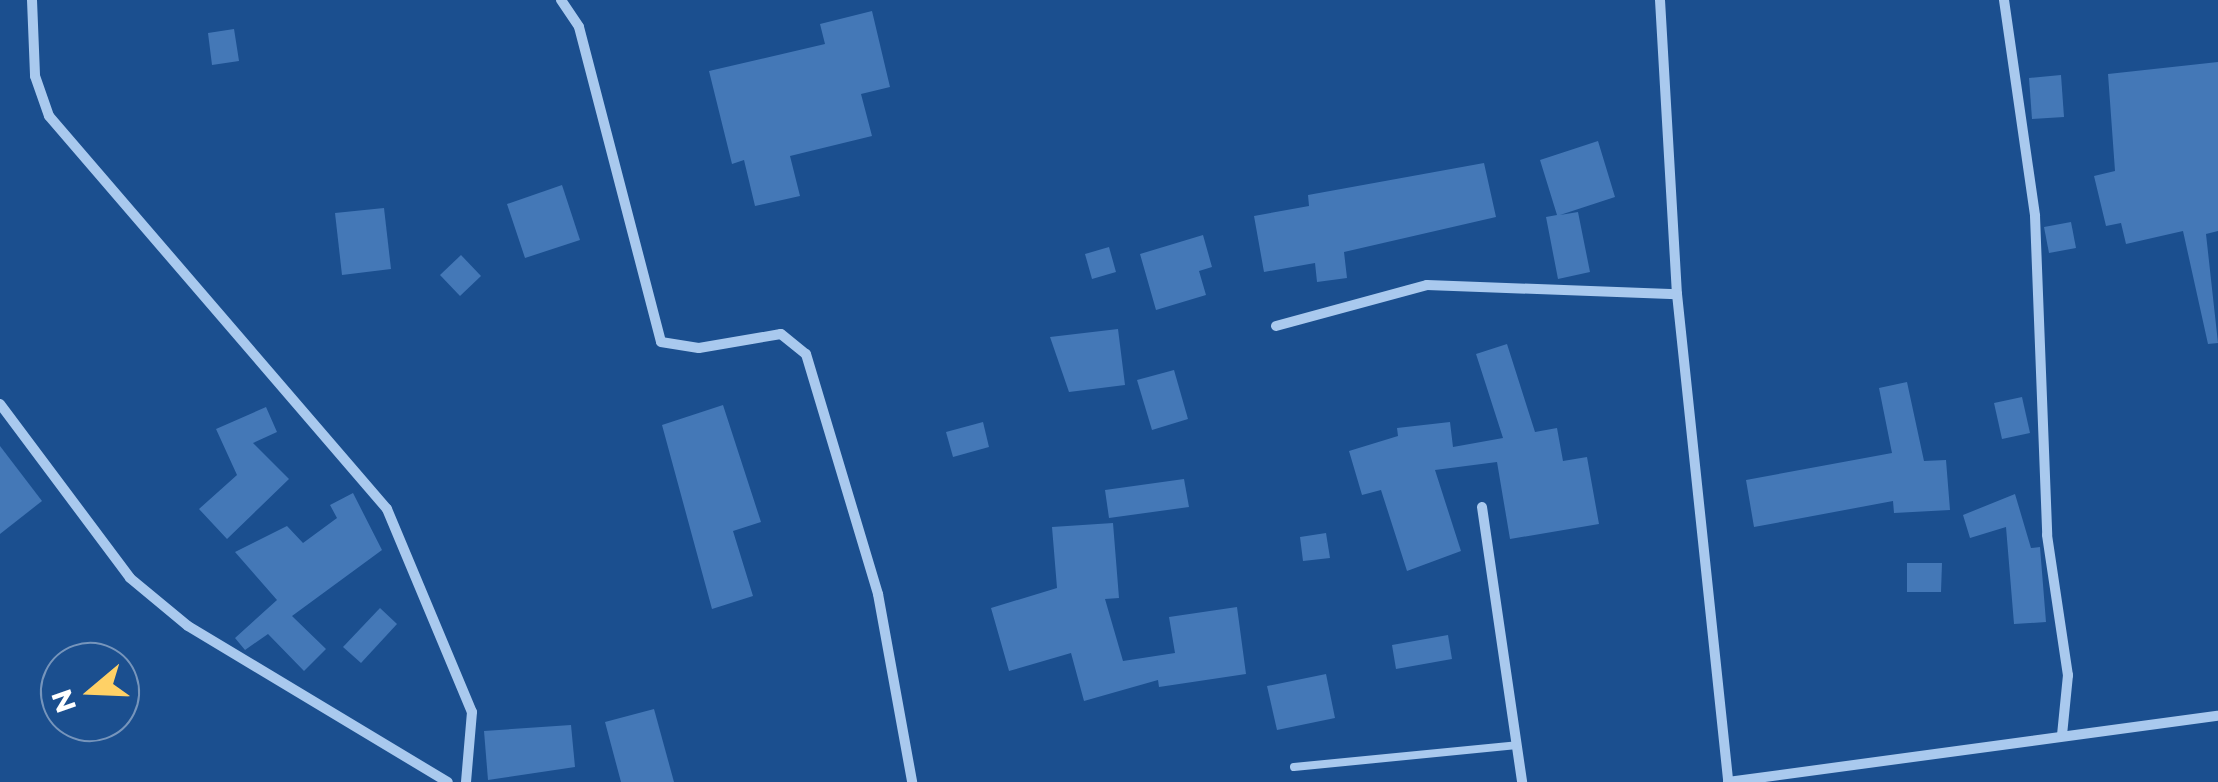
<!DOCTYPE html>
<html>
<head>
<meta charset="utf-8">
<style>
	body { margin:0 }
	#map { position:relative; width:2218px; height:782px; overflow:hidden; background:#1b4f8f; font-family:Montserrat,sans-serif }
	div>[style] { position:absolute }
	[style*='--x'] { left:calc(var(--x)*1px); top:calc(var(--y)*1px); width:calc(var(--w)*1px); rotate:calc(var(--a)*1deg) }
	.building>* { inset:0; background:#4478b7 }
	.service>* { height:8px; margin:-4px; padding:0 4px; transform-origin:4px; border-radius:4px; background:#a9c9ee }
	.minor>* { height:10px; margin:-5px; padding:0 5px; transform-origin:5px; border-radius:5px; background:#a9c9ee }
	span { translate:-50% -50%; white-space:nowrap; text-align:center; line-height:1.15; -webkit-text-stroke:8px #1b4f8f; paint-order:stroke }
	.north { position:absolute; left:40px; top:642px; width:100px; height:100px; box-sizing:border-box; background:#1b4f8f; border:2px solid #7695bc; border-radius:50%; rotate:251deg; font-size:28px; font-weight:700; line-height:40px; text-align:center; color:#fff }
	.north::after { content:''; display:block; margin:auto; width:35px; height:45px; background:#ffd166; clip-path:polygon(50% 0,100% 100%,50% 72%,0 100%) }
</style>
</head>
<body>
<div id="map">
	<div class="building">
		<i style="clip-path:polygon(872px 11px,890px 87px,861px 94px,872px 136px,790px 156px,800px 196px,755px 206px,744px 160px,732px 164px,709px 71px,825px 44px,820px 24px)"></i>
		<i style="clip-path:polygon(234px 29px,239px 61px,212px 65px,208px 33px)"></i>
		<i style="clip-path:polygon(2218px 62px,2218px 231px,2206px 234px,2218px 343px,2208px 344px,2183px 231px,2126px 244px,2121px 223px,2106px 226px,2094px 176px,2115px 171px,2108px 74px)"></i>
		<i style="clip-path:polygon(2061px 75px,2064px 117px,2032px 119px,2029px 78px)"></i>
		<i style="clip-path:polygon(1598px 141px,1615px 197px,1560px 215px,1578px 212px,1590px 272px,1558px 279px,1546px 217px,1557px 215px,1540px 160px)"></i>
		<i style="clip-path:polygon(1484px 163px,1496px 217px,1344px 252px,1347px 278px,1317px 282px,1315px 263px,1264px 272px,1254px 216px,1309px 206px,1308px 195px)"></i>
		<i style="clip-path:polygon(562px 185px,580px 240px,525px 258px,507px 204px)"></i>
		<i style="clip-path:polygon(384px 208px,391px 269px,342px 275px,335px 213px)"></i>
		<i style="clip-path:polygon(2071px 222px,2076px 248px,2049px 253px,2044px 227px)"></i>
		<i style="clip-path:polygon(1203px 235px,1212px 267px,1199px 271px,1206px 295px,1156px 310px,1140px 254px)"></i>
		<i style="clip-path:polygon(1109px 247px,1116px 272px,1092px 279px,1085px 254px)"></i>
		<i style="clip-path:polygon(461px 255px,481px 276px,460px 296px,440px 275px)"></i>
		<i style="clip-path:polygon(1118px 329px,1125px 385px,1069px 392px,1050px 337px)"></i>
		<i style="clip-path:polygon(1507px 344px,1535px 432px,1557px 428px,1563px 461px,1587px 457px,1599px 524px,1510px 539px,1497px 462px,1435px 470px,1461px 551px,1407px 571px,1381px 490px,1362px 495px,1349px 451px,1398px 436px,1397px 428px,1450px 422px,1453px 447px,1503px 438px,1476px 354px)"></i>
		<i style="clip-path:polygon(1174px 370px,1188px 419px,1152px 430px,1137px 380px)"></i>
		<i style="clip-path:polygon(1907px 382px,1924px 461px,1946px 460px,1950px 510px,1894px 513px,1893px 501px,1754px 527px,1746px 480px,1892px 453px,1879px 388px)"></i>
		<i style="clip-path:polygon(2022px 397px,2030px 433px,2002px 439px,1994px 403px)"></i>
		<i style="clip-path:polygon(723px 405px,761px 522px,733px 531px,753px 596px,712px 609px,662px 425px)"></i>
		<i style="clip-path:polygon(266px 407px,277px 432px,253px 443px,289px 479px,227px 539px,199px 509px,237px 475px,216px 429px)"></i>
		<i style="clip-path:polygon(983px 422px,989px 447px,953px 457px,946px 432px)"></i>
		<i style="clip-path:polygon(0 446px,42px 501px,0 534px)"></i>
		<i style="clip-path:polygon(1184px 479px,1189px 507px,1109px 518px,1105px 490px)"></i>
		<i style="clip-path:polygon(353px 493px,382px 550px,292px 616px,326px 649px,304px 671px,268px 634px,245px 650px,235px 638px,277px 600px,235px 552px,287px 526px,303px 543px,337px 518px,330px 505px)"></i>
		<i style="clip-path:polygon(2015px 494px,2031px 548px,2040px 547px,2046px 622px,2014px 624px,2006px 527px,1970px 538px,1963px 515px)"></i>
		<i style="clip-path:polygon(1113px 523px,1119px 598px,1105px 599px,1123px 661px,1175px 653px,1169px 617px,1237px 607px,1246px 674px,1159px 687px,1158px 680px,1084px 701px,1071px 653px,1009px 671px,991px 608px,1057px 588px,1052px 527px)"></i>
		<i style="clip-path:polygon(1326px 533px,1330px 558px,1303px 561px,1300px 537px)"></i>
		<i style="clip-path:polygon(1907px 563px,1942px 563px,1941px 592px,1907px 592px)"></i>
		<i style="clip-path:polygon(380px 608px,397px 624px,361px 663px,343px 647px)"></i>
		<i style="clip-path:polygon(1448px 635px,1452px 659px,1396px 669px,1392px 645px)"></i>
		<i style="clip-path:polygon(1326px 674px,1335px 718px,1277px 730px,1267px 686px)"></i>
		<i style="clip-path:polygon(654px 709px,674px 782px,621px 782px,605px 722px)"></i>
		<i style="clip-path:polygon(571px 725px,575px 767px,488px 780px,484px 731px)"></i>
	</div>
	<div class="service">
		<i style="--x:1294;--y:767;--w:224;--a:-5.6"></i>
	</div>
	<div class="minor">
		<i style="--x:32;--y:0;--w:76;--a:87.7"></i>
		<i style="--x:35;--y:76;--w:42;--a:70.7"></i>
		<i style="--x:49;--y:116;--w:518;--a:49.3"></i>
		<i style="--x:387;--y:509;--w:220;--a:67.3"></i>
		<i style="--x:472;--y:712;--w:70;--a:94.9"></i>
		<i style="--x:561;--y:0;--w:32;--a:56"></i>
		<i style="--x:579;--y:27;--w:325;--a:75.4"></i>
		<i style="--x:661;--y:342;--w:38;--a:9"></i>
		<i style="--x:699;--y:348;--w:83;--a:-9.7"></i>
		<i style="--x:781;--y:334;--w:32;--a:39"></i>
		<i style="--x:806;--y:354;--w:251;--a:73.3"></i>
		<i style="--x:878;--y:594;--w:191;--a:79.7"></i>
		<i style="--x:1660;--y:0;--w:294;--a:86.7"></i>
		<i style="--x:1677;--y:294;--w:490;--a:84"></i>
		<i style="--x:2004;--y:0;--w:218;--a:81.8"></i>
		<i style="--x:2035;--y:216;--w:319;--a:87.8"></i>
		<i style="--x:2047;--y:535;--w:142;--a:81.5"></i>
		<i style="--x:2068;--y:675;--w:60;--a:95.7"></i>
		<i style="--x:1276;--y:326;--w:156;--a:-15.2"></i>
		<i style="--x:1427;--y:285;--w:250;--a:2.1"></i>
		<i style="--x:0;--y:404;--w:217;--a:53.2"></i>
		<i style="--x:130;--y:578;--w:75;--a:39.6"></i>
		<i style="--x:188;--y:626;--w:303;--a:31"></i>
		<i style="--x:1482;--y:507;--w:278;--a:81.7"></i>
		<i style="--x:1728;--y:782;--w:494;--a:-7.7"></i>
	</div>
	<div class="north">N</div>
</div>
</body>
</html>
